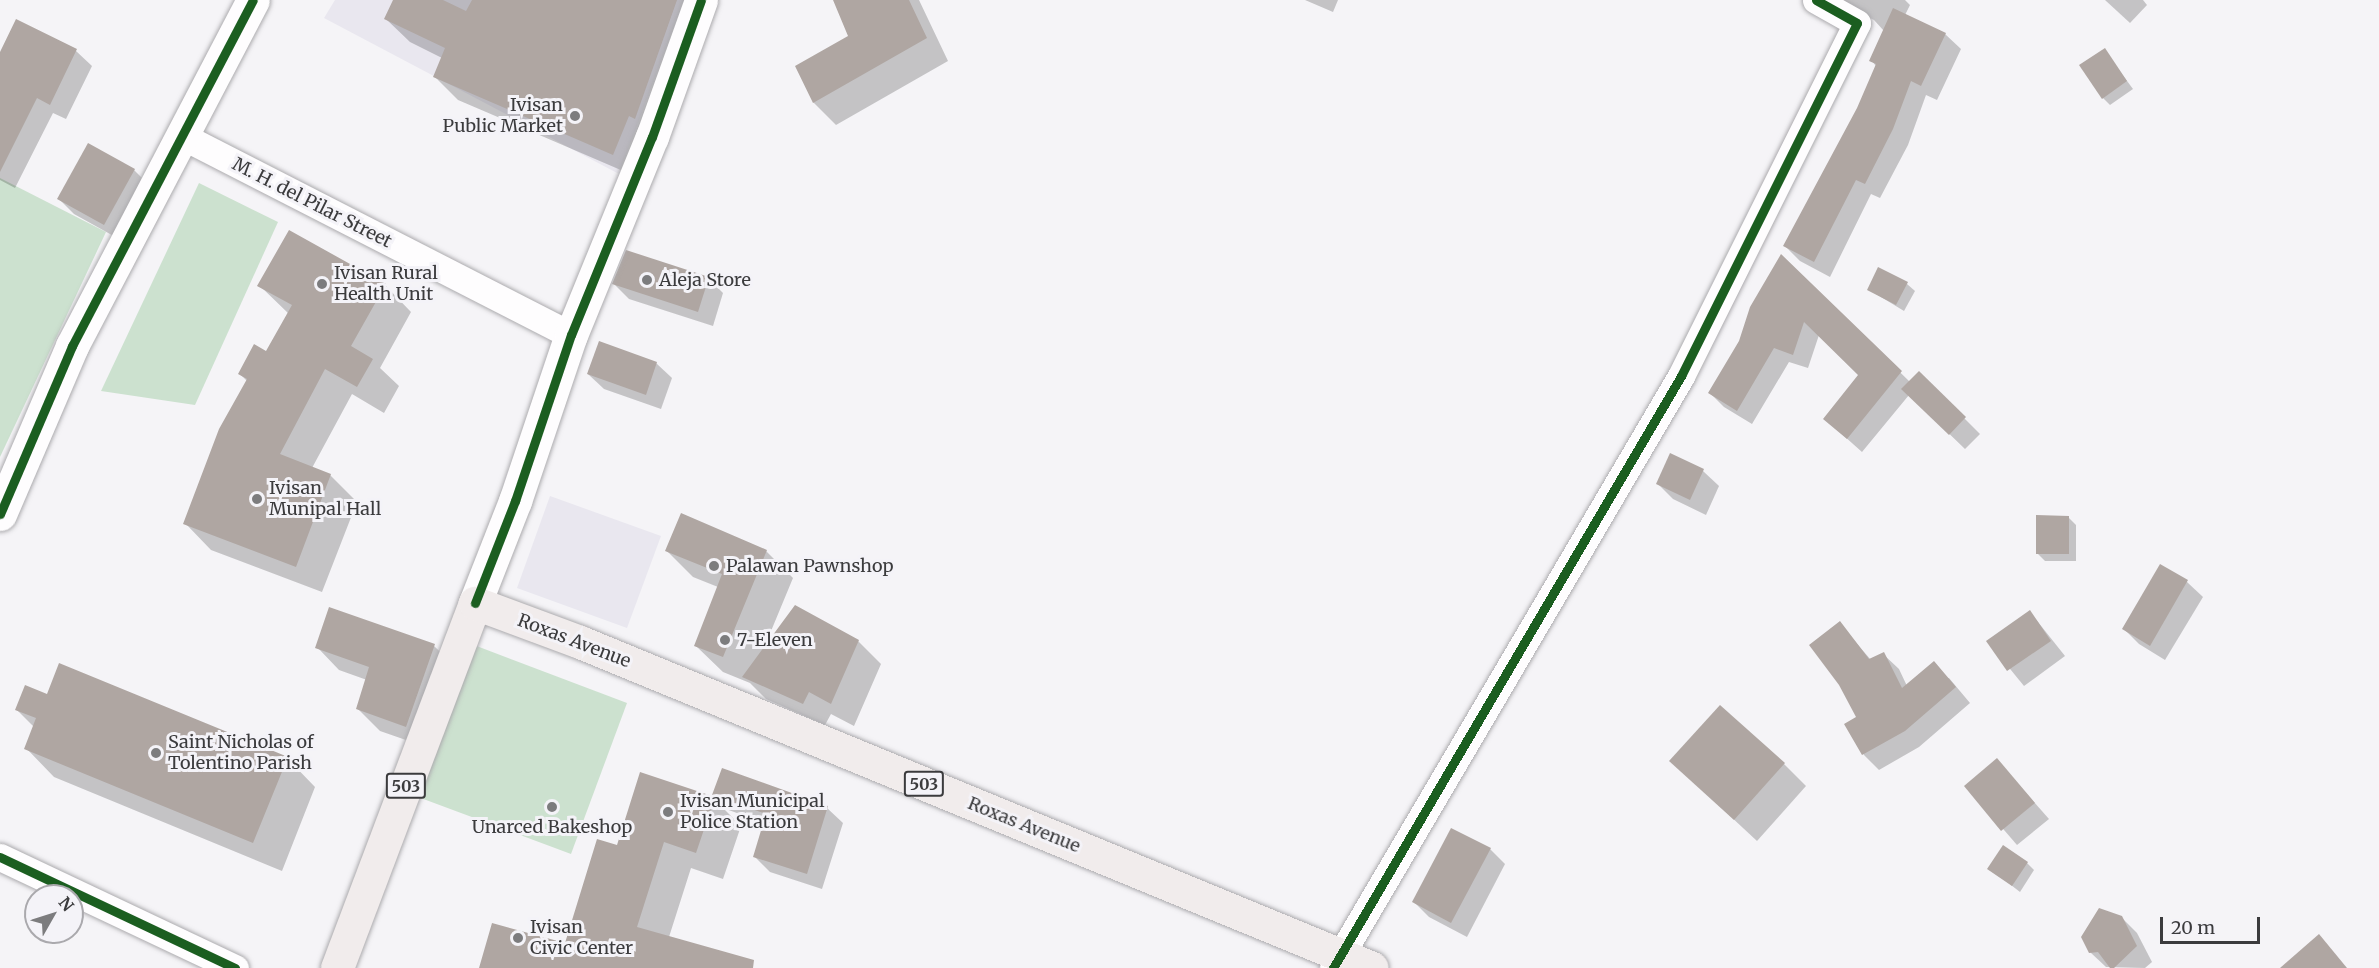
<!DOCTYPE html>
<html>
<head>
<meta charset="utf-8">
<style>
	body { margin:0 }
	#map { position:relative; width:2379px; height:968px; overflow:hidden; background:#f5f4f7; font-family:Merriweather,serif }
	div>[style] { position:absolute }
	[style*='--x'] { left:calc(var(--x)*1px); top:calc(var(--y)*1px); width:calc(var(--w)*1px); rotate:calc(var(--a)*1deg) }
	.built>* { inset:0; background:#e9e7ef }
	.green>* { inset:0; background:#cce1cf }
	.shadow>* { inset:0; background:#0003 }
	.building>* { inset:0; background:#afa6a2 }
	.roads { filter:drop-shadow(0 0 2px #acabae) drop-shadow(0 0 2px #acabae) }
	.street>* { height:27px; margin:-13.5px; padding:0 13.5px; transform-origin:13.5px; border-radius:13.5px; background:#fefdfe }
	.secondary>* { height:33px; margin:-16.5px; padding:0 16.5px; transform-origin:16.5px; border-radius:16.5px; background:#fefdfe }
	.primary>* { height:33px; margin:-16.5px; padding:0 16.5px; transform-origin:16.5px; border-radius:16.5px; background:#f1ecec }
	.cycleway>* { height:9px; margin:-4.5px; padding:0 4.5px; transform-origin:4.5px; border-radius:4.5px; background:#1b5e20 }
	.dots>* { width:16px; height:16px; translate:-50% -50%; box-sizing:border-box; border:3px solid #f4f3f8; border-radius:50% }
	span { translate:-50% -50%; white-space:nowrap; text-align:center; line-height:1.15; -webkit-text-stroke:6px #f4f3f8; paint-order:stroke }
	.shield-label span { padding:2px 4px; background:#f4f3f8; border:2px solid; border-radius:4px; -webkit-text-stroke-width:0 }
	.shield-label { font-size:16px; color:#3b3b3d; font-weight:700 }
	.poi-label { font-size:18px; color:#3b3b3d }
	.right { translate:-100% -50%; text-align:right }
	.left { translate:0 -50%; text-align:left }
	.street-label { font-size:18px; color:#3b3b3d }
	.north { position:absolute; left:24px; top:884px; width:60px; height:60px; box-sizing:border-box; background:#f4f3f8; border:2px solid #aaa9ad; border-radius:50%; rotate:51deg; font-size:16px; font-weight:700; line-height:24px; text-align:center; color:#3b3b3d }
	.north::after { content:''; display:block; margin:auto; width:21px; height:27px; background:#7c7c7e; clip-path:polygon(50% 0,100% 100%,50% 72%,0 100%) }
	.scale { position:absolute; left:2160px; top:917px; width:100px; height:27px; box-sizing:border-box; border:3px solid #3b3b3d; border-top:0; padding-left:8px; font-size:18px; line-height:21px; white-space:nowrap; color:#3b3b3d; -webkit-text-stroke:4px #f4f3f8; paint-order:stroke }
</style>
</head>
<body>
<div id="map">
	<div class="built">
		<i style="clip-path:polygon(335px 0,684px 0,619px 174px,324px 18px)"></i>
		<i style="clip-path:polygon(550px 496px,661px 536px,627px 628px,517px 588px)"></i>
	</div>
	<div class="green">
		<i style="clip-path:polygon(0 178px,106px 232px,0 457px)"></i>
		<i style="clip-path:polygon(199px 183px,278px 222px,195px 405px,101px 391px)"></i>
		<i style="clip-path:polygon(474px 645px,627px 703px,571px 854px,418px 797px)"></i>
	</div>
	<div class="shadow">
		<i style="clip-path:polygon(395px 0,708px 0,637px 177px,458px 100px,435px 77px,442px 58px,410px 42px,386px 19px)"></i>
		<i style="clip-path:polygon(847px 0,919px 0,948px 61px,836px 125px,814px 103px,797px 66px,850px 37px)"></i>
		<i style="clip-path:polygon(1305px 0,1338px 0,1333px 12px)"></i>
		<i style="clip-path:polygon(1835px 0,1905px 0,1910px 5px,1905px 15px,1945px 34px,1961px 49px,1937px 100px,1926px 95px,1908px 145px,1880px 198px,1871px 194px,1830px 277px,1800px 261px,1785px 246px,1858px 109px,1876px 66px,1871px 60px,1884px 31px,1874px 20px)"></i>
		<i style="clip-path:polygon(2105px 0,2143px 0,2147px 5px,2130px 23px)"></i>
		<i style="clip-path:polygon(17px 21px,76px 51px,92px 66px,66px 119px,53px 113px,15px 188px,0 180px,0 55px)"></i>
		<i style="clip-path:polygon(2104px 50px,2133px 89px,2110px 105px,2103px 98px)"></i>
		<i style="clip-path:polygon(134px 170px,149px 185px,119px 239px,74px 214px,59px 199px)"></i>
		<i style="clip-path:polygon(1781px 256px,1910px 382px,1919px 373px,1980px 434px,1965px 449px,1909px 395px,1862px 452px,1825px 419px,1860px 375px,1819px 335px,1808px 368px,1789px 362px,1752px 424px,1724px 407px,1710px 393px,1740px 342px)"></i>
		<i style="clip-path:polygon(708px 278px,723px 293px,713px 326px,629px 299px,614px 284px)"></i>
		<i style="clip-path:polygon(1907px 284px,1915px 291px,1904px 311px,1868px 289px)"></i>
		<i style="clip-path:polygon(259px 285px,385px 285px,411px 312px,380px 368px,399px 386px,384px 413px,352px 394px,312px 468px,330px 475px,357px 502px,322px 592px,211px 550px,185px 523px,247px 381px,239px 373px,266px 353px,289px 314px)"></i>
		<i style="clip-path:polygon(656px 363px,672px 378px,661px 409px,604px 389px,588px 374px)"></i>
		<i style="clip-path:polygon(1670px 455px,1703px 471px,1719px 486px,1706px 515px,1673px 499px,1658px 484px)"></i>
		<i style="clip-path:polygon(2068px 517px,2076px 525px,2076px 561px,2045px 561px,2037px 553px)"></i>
		<i style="clip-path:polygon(667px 551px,766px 551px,793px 578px,764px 648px,858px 641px,881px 664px,854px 726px,831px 714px,825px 725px,766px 699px,750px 683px,723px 672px,696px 646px,718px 587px,693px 577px)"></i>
		<i style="clip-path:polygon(2161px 566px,2187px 582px,2203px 597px,2165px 660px,2139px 644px,2123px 628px)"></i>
		<i style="clip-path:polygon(2030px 612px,2065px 656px,2024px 686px,1988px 642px)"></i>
		<i style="clip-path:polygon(1839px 623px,1871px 660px,1883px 654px,1899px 669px,1907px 686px,1949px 678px,1970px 703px,1919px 747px,1879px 770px,1864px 755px,1846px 724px,1858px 717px,1840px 684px)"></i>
		<i style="clip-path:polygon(434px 646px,457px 668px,429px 748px,380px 731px,357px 708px,367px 680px,339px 670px,317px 647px)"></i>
		<i style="clip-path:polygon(48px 696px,287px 758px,315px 787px,282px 871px,54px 777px,26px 748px,34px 727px,17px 710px)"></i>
		<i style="clip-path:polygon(1997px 760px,2049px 819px,2017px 845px,1966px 786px)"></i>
		<i style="clip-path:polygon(1671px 761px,1784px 764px,1806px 786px,1757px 841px)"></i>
		<i style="clip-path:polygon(641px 774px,720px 801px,714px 795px,827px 808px,843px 823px,822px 889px,770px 872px,755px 857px,765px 823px,723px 808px,741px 826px,723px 879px,691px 868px,669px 937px,740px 968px,481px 968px,566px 944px,618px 847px)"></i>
		<i style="clip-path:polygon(1490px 849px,1505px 864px,1467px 937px,1429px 917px,1414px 902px)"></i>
		<i style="clip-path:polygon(2027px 863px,2034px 870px,2020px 892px,1989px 868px)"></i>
		<i style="clip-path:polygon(2121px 917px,2137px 933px,2152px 962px,2145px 968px,2106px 967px,2090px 952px)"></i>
	</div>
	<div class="building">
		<i style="clip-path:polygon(393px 0,443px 0,466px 11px,472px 0,677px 0,635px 119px,629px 116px,613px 155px,433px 77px,445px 48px,384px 19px)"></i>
		<i style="clip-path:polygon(833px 0,909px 0,927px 38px,813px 103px,795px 66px,848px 36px)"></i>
		<i style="clip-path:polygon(1893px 8px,1946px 33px,1921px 86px,1911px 81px,1893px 129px,1865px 184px,1856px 180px,1814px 262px,1783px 246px,1857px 108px,1876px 64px,1869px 61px)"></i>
		<i style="clip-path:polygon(16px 19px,77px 49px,50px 105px,37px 98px,0 172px,0 52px)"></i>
		<i style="clip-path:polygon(2105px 48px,2127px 81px,2102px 99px,2079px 65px)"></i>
		<i style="clip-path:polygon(88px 143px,135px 169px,104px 225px,57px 199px)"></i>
		<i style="clip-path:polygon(289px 230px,386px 284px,351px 346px,373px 359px,357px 387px,325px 369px,280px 454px,331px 474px,296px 567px,183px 524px,219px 429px,247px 379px,238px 374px,254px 344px,266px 351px,292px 305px,257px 286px)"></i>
		<i style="clip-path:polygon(626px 250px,709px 277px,698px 312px,612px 284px)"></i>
		<i style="clip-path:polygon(1781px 254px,1902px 371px,1847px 439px,1823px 419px,1858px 375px,1804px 322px,1793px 355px,1774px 348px,1737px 411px,1708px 393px,1739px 341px,1750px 307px)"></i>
		<i style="clip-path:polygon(1878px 267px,1908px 282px,1896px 305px,1867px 290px)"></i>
		<i style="clip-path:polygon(599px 341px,657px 362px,646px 395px,587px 374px)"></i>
		<i style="clip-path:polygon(1919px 371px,1966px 417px,1949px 435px,1901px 389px)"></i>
		<i style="clip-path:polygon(1670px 453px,1704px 469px,1690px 500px,1656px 484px)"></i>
		<i style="clip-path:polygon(681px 513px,767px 550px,723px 657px,694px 646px,722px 574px,665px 551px)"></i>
		<i style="clip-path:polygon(2036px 515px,2069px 516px,2069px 554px,2036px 554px)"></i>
		<i style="clip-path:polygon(2160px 564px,2188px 580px,2150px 646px,2122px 629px)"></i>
		<i style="clip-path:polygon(795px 605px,859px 640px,831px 704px,809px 692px,803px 704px,742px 677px)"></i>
		<i style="clip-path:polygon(329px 607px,435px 644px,406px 727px,356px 709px,369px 667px,315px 648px)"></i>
		<i style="clip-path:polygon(2030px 610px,2051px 641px,2007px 671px,1986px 641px)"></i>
		<i style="clip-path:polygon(1840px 621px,1869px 659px,1884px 652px,1902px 688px,1934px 661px,1956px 687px,1905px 731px,1862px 755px,1844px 724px,1856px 717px,1839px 685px,1809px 645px)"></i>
		<i style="clip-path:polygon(59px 663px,288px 757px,253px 843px,24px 749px,36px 718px,15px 710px,25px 685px,47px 694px)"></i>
		<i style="clip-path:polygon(1720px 705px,1785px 763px,1734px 820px,1669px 761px)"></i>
		<i style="clip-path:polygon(1997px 758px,2035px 803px,2001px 831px,1964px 786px)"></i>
		<i style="clip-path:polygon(722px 768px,828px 806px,807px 874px,753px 857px,766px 814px,712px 795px)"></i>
		<i style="clip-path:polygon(640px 772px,715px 797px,696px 853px,664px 842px,637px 927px,754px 960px,753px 968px,479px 968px,492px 923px,565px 943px,597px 839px,617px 845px)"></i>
		<i style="clip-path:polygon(1451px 828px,1491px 848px,1451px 923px,1412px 902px)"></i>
		<i style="clip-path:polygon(2003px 845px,2028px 862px,2012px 886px,1987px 869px)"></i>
		<i style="clip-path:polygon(2099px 908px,2122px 916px,2137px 946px,2114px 968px,2110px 968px,2098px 952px,2089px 953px,2081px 937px)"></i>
		<i style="clip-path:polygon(2319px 934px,2347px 968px,2280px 968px)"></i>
	</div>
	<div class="roads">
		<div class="street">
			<i style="--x:182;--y:136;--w:437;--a:27.1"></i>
			<i style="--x:0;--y:857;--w:260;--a:25.3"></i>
			<i style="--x:1333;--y:968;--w:687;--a:-59.55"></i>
			<i style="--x:1681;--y:376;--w:394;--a:-63.5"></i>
			<i style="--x:1857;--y:23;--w:47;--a:-150.7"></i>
		</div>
		<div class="secondary">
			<i style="--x:0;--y:514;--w:183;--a:-66.8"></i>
			<i style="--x:72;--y:346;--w:390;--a:-62.4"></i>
			<i style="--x:475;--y:603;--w:110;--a:-68.6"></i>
			<i style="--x:515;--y:501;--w:175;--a:-71.4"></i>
			<i style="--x:571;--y:335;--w:214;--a:-67.8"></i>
			<i style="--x:652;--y:137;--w:145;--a:-70.3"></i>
		</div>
		<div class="primary">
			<i style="--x:337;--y:968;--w:390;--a:-69.3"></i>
			<i style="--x:475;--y:603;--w:112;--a:20.4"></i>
			<i style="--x:580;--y:642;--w:856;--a:22.37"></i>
		</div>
	</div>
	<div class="cycleway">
		<i style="--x:0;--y:514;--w:183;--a:-66.8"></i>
		<i style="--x:72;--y:346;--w:390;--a:-62.4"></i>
		<i style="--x:475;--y:603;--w:110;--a:-68.6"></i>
		<i style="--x:515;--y:501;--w:175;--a:-71.4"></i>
		<i style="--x:571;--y:335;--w:214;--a:-67.8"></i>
		<i style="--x:652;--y:137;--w:145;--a:-70.3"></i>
		<i style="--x:0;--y:857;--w:260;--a:25.3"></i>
		<i style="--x:1333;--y:968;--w:687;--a:-59.55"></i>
		<i style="--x:1681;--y:376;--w:394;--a:-63.5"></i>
		<i style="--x:1857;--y:23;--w:47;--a:-150.7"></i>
	</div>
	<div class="dots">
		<i style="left:575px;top:116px;background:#7c7c7e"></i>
		<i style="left:647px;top:280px;background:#7c7c7e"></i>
		<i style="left:322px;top:284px;background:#7c7c7e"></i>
		<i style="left:257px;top:499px;background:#7c7c7e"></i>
		<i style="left:714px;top:566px;background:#7c7c7e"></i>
		<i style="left:725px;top:640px;background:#7c7c7e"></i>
		<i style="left:156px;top:753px;background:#7c7c7e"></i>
		<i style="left:552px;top:807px;background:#7c7c7e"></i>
		<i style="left:668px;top:812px;background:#7c7c7e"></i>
		<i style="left:518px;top:938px;background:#7c7c7e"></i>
	</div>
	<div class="shield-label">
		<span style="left:924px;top:784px">503</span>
		<span style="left:406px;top:786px">503</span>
	</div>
	<div class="poi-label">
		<span class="right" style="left:563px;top:116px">Ivisan<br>Public Market</span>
		<span class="left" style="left:334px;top:284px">Ivisan Rural<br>Health Unit</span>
		<span class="left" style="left:659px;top:280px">Aleja Store</span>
		<span class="left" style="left:269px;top:499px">Ivisan<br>Munipal Hall</span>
		<span class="left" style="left:726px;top:566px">Palawan Pawnshop</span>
		<span class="left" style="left:737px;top:640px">7-Eleven</span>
		<span class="left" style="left:168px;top:753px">Saint Nicholas of<br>Tolentino Parish</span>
		<span class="left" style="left:680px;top:812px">Ivisan Municipal<br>Police Station</span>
		<span style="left:552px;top:827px">Unarced Bakeshop</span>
		<span class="left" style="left:530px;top:938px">Ivisan<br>Civic Center</span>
	</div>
	<div class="street-label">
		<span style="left:312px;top:203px;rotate:27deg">M. H. del Pilar Street</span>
		<span style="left:574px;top:641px;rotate:21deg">Roxas Avenue</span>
		<span style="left:1024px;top:825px;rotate:22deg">Roxas Avenue</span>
	</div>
	<div class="north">N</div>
	<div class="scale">20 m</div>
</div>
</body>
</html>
